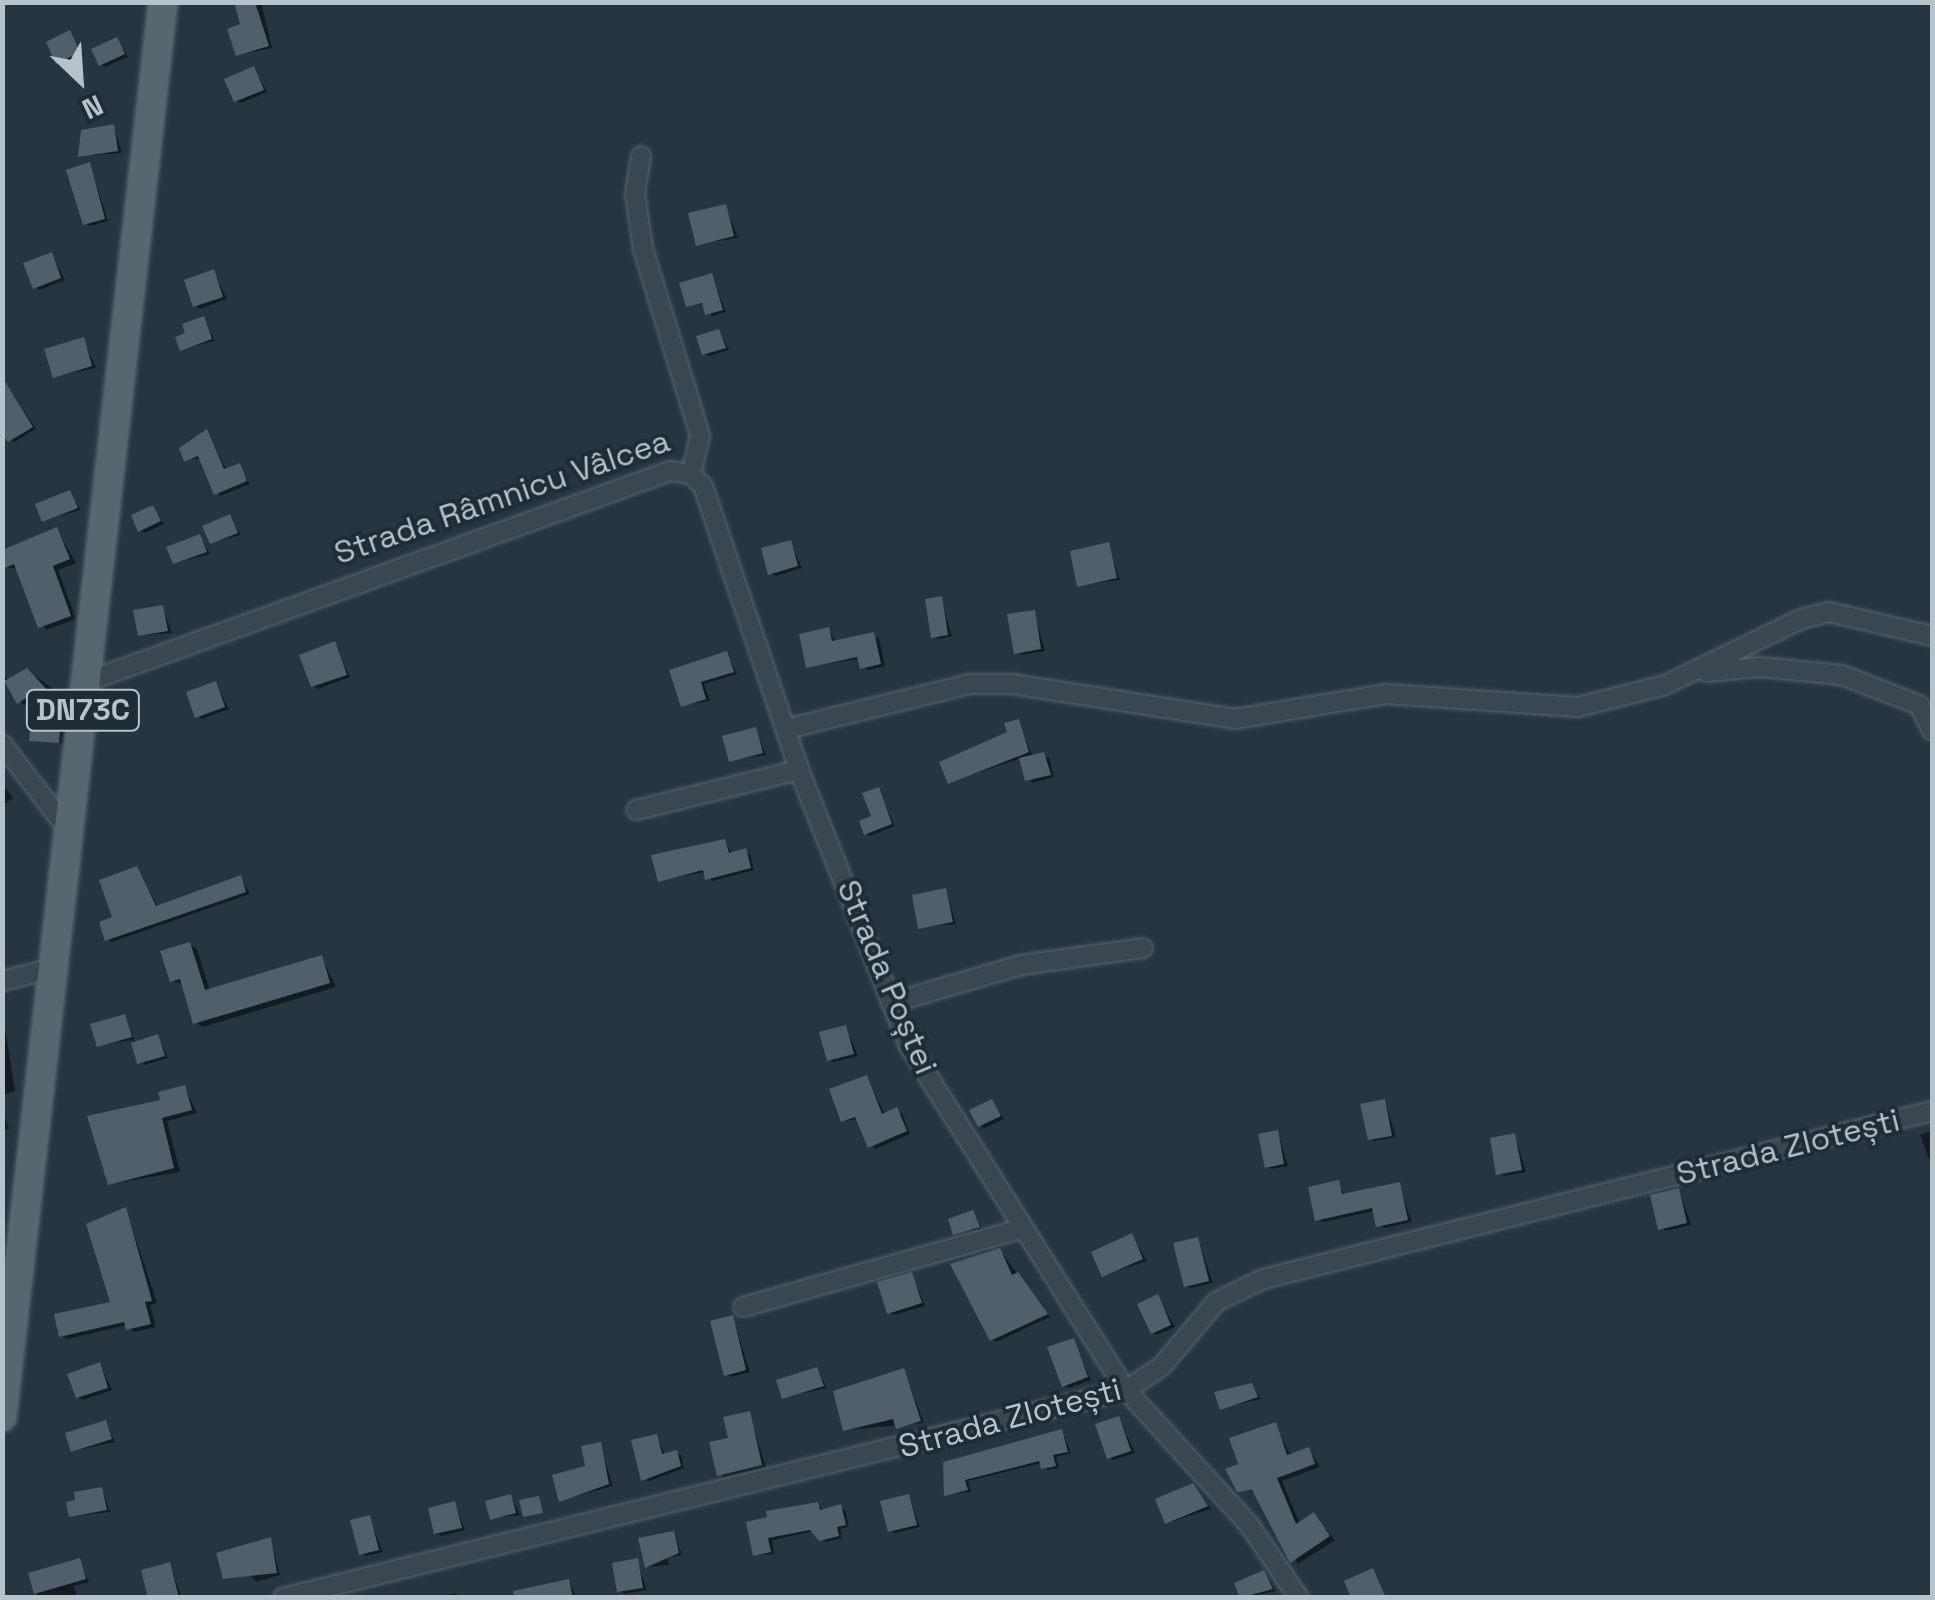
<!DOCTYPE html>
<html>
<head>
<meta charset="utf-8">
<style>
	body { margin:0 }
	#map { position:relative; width:1935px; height:1600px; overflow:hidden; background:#263640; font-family:"Space Grotesk",sans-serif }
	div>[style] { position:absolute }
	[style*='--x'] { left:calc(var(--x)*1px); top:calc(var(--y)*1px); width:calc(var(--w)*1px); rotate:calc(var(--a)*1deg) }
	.shadow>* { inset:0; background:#0007 }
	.building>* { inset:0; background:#4f606b }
	.roads { filter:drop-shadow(0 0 2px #58656e) drop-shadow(0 0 2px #58656e) }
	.street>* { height:18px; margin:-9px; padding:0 9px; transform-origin:9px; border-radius:9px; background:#3a4750 }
	.primary>* { height:28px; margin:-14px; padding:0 14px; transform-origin:14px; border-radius:14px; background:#586670 }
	span { translate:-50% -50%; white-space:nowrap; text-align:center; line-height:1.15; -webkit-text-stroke:8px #1f2c35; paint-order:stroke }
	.shield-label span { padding:2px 8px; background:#1f2c35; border:2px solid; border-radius:8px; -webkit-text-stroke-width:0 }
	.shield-label { font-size:30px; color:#b7c2cb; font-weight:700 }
	.street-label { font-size:32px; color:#b7c2cb }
	.frame { position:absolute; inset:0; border:5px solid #b7c2cb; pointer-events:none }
	.north { position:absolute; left:30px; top:30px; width:100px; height:100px; -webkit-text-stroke:8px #1f2c35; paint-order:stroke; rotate:155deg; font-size:28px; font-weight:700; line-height:40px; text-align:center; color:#b7c2cb }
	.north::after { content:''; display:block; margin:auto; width:35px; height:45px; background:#b7c2cb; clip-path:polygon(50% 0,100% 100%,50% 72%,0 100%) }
</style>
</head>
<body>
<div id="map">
	<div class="shadow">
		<i style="clip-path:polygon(236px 2px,261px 2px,272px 48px,238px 55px,243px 26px)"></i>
		<i style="clip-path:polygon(69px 33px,83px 55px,63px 65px,58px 62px)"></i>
		<i style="clip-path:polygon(117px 40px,128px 57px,105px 67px,101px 64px)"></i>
		<i style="clip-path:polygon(254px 69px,267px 92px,241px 103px,236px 100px)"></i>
		<i style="clip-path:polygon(114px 127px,122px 153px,81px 156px,79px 144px)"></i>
		<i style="clip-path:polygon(90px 165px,108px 221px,90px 226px,85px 223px)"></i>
		<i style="clip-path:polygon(725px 206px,738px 238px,698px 244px)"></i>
		<i style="clip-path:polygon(52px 255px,65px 280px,40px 290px,35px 287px)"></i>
		<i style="clip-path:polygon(214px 272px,227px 299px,200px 309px,196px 306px)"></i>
		<i style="clip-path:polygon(712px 276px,726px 312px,712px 316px,705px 304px,688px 305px)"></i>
		<i style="clip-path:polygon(204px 319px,215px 341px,182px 349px)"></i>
		<i style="clip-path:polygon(719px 331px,729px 350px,709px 356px,704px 353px)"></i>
		<i style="clip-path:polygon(83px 340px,96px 368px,55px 376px)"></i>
		<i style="clip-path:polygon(10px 391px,36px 429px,14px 442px,10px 440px)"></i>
		<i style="clip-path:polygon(207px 432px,227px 471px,239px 466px,250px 484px,220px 496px,202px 458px,186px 460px)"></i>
		<i style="clip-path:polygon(70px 493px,81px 510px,44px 520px)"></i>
		<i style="clip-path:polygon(153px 508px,164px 524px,145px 533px,140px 530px)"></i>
		<i style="clip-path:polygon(230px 517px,241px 535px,212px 542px)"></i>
		<i style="clip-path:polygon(57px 530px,76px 563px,58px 570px,76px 619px,46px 630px,18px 569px,6px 567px)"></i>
		<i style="clip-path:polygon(200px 537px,210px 554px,175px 563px)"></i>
		<i style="clip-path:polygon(790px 542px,802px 568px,776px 576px,771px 573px)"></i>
		<i style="clip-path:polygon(1108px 545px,1120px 580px,1080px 585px)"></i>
		<i style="clip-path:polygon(941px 599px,952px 636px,939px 639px,934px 636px)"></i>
		<i style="clip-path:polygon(163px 608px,172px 633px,140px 635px)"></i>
		<i style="clip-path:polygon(1034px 612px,1045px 651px,1021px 655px,1016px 652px)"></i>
		<i style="clip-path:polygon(829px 630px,836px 643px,879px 638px,885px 666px,867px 670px,860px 659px,808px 666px)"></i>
		<i style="clip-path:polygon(334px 644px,350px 677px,318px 689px,313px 686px)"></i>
		<i style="clip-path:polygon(727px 654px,737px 674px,704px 684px,710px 701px,683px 705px,672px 671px)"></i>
		<i style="clip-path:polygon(27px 670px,67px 699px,64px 744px,31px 739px,35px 698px,24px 705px,2px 680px,2px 671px,8px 681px)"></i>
		<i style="clip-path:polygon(216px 684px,229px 709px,202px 719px,197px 716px)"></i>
		<i style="clip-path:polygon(1018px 722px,1033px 757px,1049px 757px,1054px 777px,1032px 783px,1022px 758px,950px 782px)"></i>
		<i style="clip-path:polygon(755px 729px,766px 755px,731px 760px)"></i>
		<i style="clip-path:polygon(2px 783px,13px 798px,2px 806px)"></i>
		<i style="clip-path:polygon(878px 790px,895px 826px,870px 836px,866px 833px)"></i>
		<i style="clip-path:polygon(725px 841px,732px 855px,750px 854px,754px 870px,712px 881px,706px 872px,660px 880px)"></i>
		<i style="clip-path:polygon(136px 869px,159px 908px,241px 878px,250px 894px,112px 942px,107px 939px)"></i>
		<i style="clip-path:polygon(946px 891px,956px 924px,920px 927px)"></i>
		<i style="clip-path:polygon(190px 945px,197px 949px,210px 991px,322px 958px,336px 987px,203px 1027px,195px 1022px,184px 984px,172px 981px)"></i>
		<i style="clip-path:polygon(2px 1009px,15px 1091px,2px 1095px)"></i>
		<i style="clip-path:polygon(125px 1017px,136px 1044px,158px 1037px,168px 1058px,144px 1065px,133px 1040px,99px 1045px)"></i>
		<i style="clip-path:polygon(846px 1027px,858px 1056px,834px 1062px,829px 1059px)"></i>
		<i style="clip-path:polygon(867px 1077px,885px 1115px,902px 1113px,910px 1134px,875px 1149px,859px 1119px,843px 1121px)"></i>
		<i style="clip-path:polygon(185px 1088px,197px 1113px,167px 1121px,180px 1172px,110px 1184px,163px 1102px)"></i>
		<i style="clip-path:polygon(1385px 1101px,1396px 1137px,1375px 1141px,1370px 1139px)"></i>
		<i style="clip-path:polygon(992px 1102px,1004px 1119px,985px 1128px,980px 1126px)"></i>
		<i style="clip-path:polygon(2px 1107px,9px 1129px,2px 1131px)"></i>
		<i style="clip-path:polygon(1932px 1131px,1932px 1167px,1920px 1135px)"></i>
		<i style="clip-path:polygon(1278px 1133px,1288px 1166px,1272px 1169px,1267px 1167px)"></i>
		<i style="clip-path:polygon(1515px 1136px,1526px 1172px,1504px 1176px,1499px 1173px)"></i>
		<i style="clip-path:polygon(1338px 1183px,1345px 1196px,1399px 1185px,1412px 1222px,1384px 1228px,1375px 1211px,1323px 1222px,1318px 1219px)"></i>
		<i style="clip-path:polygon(1679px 1190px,1691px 1225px,1666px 1231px,1661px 1228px)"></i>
		<i style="clip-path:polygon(126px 1210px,157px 1303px,150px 1305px,156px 1327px,134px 1332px,127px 1325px,68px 1339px,61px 1335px,114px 1303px)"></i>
		<i style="clip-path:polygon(973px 1213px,982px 1229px,955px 1233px)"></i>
		<i style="clip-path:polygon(1132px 1236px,1147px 1261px,1104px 1275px)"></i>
		<i style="clip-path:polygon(1198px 1239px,1213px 1283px,1191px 1288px,1186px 1286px)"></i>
		<i style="clip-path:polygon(1000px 1250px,1050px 1317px,996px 1342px,992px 1339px)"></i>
		<i style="clip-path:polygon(912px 1275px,925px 1306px,894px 1315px,889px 1312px)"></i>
		<i style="clip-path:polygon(1158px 1297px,1175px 1327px,1157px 1335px,1153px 1332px)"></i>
		<i style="clip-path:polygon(733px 1318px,750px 1372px,731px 1377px,726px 1374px)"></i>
		<i style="clip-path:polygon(1073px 1341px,1091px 1380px,1069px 1388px,1064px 1385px)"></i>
		<i style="clip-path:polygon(100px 1365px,112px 1390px,83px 1400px,78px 1397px)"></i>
		<i style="clip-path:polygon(817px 1369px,827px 1388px,784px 1397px)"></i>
		<i style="clip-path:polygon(904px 1371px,924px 1423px,845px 1430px)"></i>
		<i style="clip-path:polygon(1252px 1385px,1261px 1399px,1222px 1408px)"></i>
		<i style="clip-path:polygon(749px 1414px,766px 1467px,724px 1477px,719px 1474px,731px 1440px)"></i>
		<i style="clip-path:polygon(1119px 1419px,1135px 1453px,1114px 1460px,1109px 1458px)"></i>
		<i style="clip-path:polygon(105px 1422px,115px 1442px,73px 1451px)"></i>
		<i style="clip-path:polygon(1275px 1425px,1291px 1456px,1309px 1450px,1320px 1467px,1282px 1481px,1300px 1524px,1314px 1515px,1335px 1540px,1298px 1564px,1257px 1492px,1239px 1490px,1241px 1465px)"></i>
		<i style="clip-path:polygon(1062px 1431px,1071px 1453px,1056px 1457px,1059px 1468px,1048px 1470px,1042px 1463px,968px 1481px,971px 1492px,946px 1494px,946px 1464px)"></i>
		<i style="clip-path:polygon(657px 1437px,665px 1455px,681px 1455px,684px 1468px,647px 1482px)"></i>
		<i style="clip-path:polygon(600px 1445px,613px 1486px,561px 1500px,588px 1468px)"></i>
		<i style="clip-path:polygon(1193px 1485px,1211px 1509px,1167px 1523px)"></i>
		<i style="clip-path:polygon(102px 1489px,110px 1512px,71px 1516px)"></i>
		<i style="clip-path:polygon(909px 1496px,920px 1527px,895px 1533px,890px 1530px)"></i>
		<i style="clip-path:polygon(511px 1497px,520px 1515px,492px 1518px)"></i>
		<i style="clip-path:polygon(455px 1504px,465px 1530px,441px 1536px,436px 1533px)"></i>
		<i style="clip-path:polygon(818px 1504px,824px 1511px,845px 1509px,849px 1527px,840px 1529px,842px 1538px,826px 1542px,814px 1531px,772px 1540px,774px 1554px,755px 1555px,749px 1524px)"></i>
		<i style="clip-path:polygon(369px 1518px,383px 1552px,366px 1556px,361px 1553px)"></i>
		<i style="clip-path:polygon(674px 1533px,682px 1555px,668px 1558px,669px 1565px,647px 1567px)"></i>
		<i style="clip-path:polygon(271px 1540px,280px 1575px,256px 1582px,250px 1574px,225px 1578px)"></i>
		<i style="clip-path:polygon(79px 1561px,89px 1582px,74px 1586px,77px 1598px,38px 1598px,31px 1575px)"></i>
		<i style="clip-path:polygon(637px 1561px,647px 1590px,624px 1594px,620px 1591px)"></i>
		<i style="clip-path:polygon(170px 1565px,182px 1598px,151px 1598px)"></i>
		<i style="clip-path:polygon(1264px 1572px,1276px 1591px,1243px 1598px,1237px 1584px)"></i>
		<i style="clip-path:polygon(569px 1581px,577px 1598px,542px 1598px)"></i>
		<i style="clip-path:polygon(455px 1593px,460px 1598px,436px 1598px)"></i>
	</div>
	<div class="building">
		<i style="clip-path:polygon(234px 2px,255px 2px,269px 46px,236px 56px,227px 29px,240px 24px)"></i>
		<i style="clip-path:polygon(70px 30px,80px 52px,56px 64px,46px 42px)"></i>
		<i style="clip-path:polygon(117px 37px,125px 54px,99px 66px,91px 49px)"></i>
		<i style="clip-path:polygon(254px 66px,264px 90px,234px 102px,224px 79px)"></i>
		<i style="clip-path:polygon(114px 124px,118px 151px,78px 157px,81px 130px)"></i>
		<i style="clip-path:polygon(90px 162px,105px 219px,83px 225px,66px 170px)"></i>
		<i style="clip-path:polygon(726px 204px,734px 236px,696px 246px,688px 213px)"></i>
		<i style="clip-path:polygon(52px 252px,61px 278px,33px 289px,23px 263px)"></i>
		<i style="clip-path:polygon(214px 269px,223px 297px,193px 307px,184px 280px)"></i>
		<i style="clip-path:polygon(712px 273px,723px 310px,705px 315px,702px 303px,686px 307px,679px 283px)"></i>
		<i style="clip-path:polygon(204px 316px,212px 339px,180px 351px,175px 337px,185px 333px,182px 324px)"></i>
		<i style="clip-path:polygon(719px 329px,726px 348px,702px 355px,696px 336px)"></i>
		<i style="clip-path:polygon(84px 337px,92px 366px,53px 378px,44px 349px)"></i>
		<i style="clip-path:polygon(2px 377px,33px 427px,8px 442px,2px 433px)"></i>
		<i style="clip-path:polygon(207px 429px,224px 469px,240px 463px,247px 481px,214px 495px,198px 456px,184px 462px,179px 448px)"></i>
		<i style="clip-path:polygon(70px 490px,78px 508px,42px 522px,35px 504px)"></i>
		<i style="clip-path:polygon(153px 505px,161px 521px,138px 532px,131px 515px)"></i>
		<i style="clip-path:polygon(230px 514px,238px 533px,210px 544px,202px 526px)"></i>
		<i style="clip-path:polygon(57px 527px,70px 559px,53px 566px,71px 616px,38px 628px,14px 564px,2px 569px,2px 550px)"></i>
		<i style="clip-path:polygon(200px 534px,207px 552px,173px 564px,166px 547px)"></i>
		<i style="clip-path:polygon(791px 540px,798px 566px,768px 575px,761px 548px)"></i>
		<i style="clip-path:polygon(1109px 542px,1117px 578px,1077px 587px,1070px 551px)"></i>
		<i style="clip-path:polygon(942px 596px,948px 635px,931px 638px,925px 599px)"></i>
		<i style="clip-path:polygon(163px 605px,168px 631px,138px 636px,133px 610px)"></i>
		<i style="clip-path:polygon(1035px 610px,1041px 649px,1014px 654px,1007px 614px)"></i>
		<i style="clip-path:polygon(829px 627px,832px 641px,874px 632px,881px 664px,860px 669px,857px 657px,806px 668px,799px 634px)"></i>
		<i style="clip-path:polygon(335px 641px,347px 675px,311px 687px,299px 655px)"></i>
		<i style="clip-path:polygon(727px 651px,734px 672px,701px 682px,706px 699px,681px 707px,669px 670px)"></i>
		<i style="clip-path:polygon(27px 668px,49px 692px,63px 693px,59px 743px,29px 741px,32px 694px,17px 704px,4px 681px)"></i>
		<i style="clip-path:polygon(216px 681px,225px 707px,195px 718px,186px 692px)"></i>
		<i style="clip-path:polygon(1019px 719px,1029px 752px,948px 784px,939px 762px,1007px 732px,1004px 723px)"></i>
		<i style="clip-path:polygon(756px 727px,763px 753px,729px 762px,722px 736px)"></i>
		<i style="clip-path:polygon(1044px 752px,1051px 775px,1025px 781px,1019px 758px)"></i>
		<i style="clip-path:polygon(879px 787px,892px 824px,864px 835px,859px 821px,871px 816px,862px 793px)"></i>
		<i style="clip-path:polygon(725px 839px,729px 853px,746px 848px,751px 868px,705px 880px,703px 870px,658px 882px,651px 855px)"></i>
		<i style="clip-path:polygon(137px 866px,156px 906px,241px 875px,246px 892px,105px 941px,99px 922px,112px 917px,99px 880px)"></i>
		<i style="clip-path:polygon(946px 888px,953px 922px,918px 929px,912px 895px)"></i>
		<i style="clip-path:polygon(190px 942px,205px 990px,322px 955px,330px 983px,193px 1024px,180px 979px,170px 982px,160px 951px)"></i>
		<i style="clip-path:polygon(125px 1014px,132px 1037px,97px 1047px,90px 1024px)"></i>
		<i style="clip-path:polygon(846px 1025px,854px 1054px,827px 1061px,819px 1032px)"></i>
		<i style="clip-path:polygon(158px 1034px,165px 1056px,137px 1064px,131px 1043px)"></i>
		<i style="clip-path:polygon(867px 1075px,882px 1114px,897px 1107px,907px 1131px,868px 1148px,855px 1117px,841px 1122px,829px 1089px)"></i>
		<i style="clip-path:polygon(185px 1085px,192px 1110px,162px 1118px,174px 1168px,108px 1185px,87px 1116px,160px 1100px,158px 1092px)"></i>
		<i style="clip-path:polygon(992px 1099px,1001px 1116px,978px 1127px,969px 1110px)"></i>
		<i style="clip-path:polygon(1385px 1099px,1392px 1136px,1368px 1140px,1360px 1104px)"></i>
		<i style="clip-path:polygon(1278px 1130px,1284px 1164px,1265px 1168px,1258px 1134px)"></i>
		<i style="clip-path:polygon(1515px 1133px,1522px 1170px,1496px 1175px,1490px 1138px)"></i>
		<i style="clip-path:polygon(1339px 1180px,1342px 1194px,1400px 1182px,1408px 1220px,1376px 1227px,1372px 1208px,1315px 1221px,1308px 1187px)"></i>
		<i style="clip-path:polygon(1679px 1188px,1687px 1223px,1658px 1230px,1650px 1195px)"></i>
		<i style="clip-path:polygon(126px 1207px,152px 1301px,145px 1302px,151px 1324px,126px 1330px,124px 1322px,59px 1337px,54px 1314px,110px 1302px,86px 1224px)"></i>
		<i style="clip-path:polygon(973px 1210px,980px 1227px,953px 1235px,948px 1219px)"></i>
		<i style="clip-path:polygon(1132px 1233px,1143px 1259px,1102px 1277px,1091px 1252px)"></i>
		<i style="clip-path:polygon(1198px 1237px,1209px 1281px,1184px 1287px,1173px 1243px)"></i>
		<i style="clip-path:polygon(1000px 1248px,1012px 1275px,1018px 1272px,1048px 1314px,990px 1341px,950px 1264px)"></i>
		<i style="clip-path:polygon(912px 1272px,922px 1303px,887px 1314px,877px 1282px)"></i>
		<i style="clip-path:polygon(1158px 1294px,1171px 1325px,1151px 1334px,1137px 1304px)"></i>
		<i style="clip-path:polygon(733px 1315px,746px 1370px,724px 1376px,710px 1321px)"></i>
		<i style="clip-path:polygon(1074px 1338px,1088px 1377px,1062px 1387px,1047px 1347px)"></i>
		<i style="clip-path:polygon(100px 1362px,108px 1388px,76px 1398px,67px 1374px)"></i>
		<i style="clip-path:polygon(817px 1367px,824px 1386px,782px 1399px,776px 1380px)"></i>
		<i style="clip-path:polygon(904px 1368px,921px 1421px,896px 1429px,893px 1419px,843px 1431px,833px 1391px)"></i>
		<i style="clip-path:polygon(1252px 1383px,1258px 1397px,1220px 1410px,1214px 1392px)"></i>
		<i style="clip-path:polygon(750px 1411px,762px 1465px,717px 1476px,709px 1442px,728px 1438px,723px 1417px)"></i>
		<i style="clip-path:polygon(1119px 1416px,1131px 1451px,1107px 1459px,1095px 1424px)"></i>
		<i style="clip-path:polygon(106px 1420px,112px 1439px,71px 1452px,65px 1433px)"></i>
		<i style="clip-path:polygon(1276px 1422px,1287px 1455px,1309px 1447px,1315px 1464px,1277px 1478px,1296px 1524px,1314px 1512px,1330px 1536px,1290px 1563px,1252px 1490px,1237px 1492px,1225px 1469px,1238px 1464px,1229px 1438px)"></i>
		<i style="clip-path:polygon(1062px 1429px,1068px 1452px,1053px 1455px,1056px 1466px,1041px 1469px,1039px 1461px,965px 1480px,968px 1490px,944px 1496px,943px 1462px)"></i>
		<i style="clip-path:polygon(657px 1434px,662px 1454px,677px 1450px,681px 1466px,641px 1481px,631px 1440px)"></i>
		<i style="clip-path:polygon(601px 1442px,609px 1484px,559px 1502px,552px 1475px,585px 1466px,581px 1446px)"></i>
		<i style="clip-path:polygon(1193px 1483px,1208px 1506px,1165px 1524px,1155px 1499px)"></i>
		<i style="clip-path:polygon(102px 1487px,107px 1510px,69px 1517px,66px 1502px,75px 1500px,74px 1492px)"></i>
		<i style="clip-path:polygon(511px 1494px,516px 1513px,490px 1520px,485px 1501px)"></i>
		<i style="clip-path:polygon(909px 1494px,917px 1525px,888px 1532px,880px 1501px)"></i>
		<i style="clip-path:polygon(539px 1496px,543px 1513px,523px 1517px,519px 1500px)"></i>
		<i style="clip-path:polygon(455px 1501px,462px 1528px,434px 1534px,428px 1508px)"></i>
		<i style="clip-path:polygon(818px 1502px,820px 1510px,841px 1504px,846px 1525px,837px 1527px,839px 1536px,819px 1541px,810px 1530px,768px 1538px,771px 1552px,753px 1556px,746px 1522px,767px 1517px,766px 1511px)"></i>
		<i style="clip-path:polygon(370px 1515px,379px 1550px,359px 1555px,350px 1520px)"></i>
		<i style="clip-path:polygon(674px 1531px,679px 1553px,645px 1568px,638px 1538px)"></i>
		<i style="clip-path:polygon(271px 1537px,277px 1573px,223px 1579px,216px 1553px)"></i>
		<i style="clip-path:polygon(80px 1558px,86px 1579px,34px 1594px,28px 1573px)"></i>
		<i style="clip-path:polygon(638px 1558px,643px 1588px,617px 1592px,612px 1563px)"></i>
		<i style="clip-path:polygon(170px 1562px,179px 1598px,148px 1598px,141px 1570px)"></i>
		<i style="clip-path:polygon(1373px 1568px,1386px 1598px,1351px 1598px,1344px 1581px)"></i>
		<i style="clip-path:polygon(1264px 1570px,1273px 1589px,1240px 1598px,1234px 1583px)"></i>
		<i style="clip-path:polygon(569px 1579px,573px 1598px,514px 1598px,513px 1591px)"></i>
	</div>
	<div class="roads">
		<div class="street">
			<i style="--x:641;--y:156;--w:37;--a:99"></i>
			<i style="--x:635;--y:193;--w:57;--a:81.9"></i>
			<i style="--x:643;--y:249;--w:195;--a:73"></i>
			<i style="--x:700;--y:436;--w:39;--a:103"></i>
			<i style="--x:691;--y:474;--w:17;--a:45"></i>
			<i style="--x:703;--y:486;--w:300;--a:71.3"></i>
			<i style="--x:799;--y:770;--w:297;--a:68.3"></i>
			<i style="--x:909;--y:1046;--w:407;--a:57.8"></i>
			<i style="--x:1126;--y:1390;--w:184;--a:47.6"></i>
			<i style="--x:1250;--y:1526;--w:87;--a:55.8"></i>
			<i style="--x:1707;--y:672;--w:53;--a:-5.4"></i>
			<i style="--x:1760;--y:667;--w:82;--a:5.6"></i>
			<i style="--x:1842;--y:675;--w:83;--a:21.3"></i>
			<i style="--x:1919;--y:705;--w:29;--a:63"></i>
			<i style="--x:86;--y:682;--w:621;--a:-19.86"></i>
			<i style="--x:670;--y:471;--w:21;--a:8"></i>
			<i style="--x:786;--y:729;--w:188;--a:-13.8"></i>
			<i style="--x:969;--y:684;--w:43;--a:0"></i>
			<i style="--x:1012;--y:684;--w:226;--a:8.9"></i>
			<i style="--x:1235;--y:719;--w:153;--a:-9.4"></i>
			<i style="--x:1386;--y:694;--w:192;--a:3.9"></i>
			<i style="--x:1578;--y:707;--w:90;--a:-14.2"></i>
			<i style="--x:1665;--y:685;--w:151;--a:-25.9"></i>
			<i style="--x:1801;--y:619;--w:29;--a:-14"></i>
			<i style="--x:1829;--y:612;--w:106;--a:13.1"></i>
			<i style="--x:2;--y:744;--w:110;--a:52.4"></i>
			<i style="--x:636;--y:810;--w:168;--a:-13.8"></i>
			<i style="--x:2;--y:981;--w:54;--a:-14"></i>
			<i style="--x:891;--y:1003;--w:135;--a:-16.3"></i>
			<i style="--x:1021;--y:965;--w:123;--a:-7.9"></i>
			<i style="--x:743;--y:1307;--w:288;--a:-15.7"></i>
			<i style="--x:283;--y:1598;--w:868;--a:-13.86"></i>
			<i style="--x:1126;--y:1390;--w:43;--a:-33.7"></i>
			<i style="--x:1162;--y:1366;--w:84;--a:-49.8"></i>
			<i style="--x:1216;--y:1302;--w:52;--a:-26.1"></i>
			<i style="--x:1263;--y:1279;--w:690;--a:-14.1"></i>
		</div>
		<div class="primary">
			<i style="--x:2;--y:1417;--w:1424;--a:-83.51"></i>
		</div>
	</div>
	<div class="shield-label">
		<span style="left:83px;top:710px">DN73C</span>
	</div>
	<div class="street-label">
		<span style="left:502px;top:497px;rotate:-19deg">Strada Râmnicu Vâlcea</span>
		<span style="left:887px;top:977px;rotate:67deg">Strada Poștei</span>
		<span style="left:1788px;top:1147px;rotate:-14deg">Strada Zlotești</span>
		<span style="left:1010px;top:1418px;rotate:-15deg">Strada Zlotești</span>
	</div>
	<div class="frame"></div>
	<div class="north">N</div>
</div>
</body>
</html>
